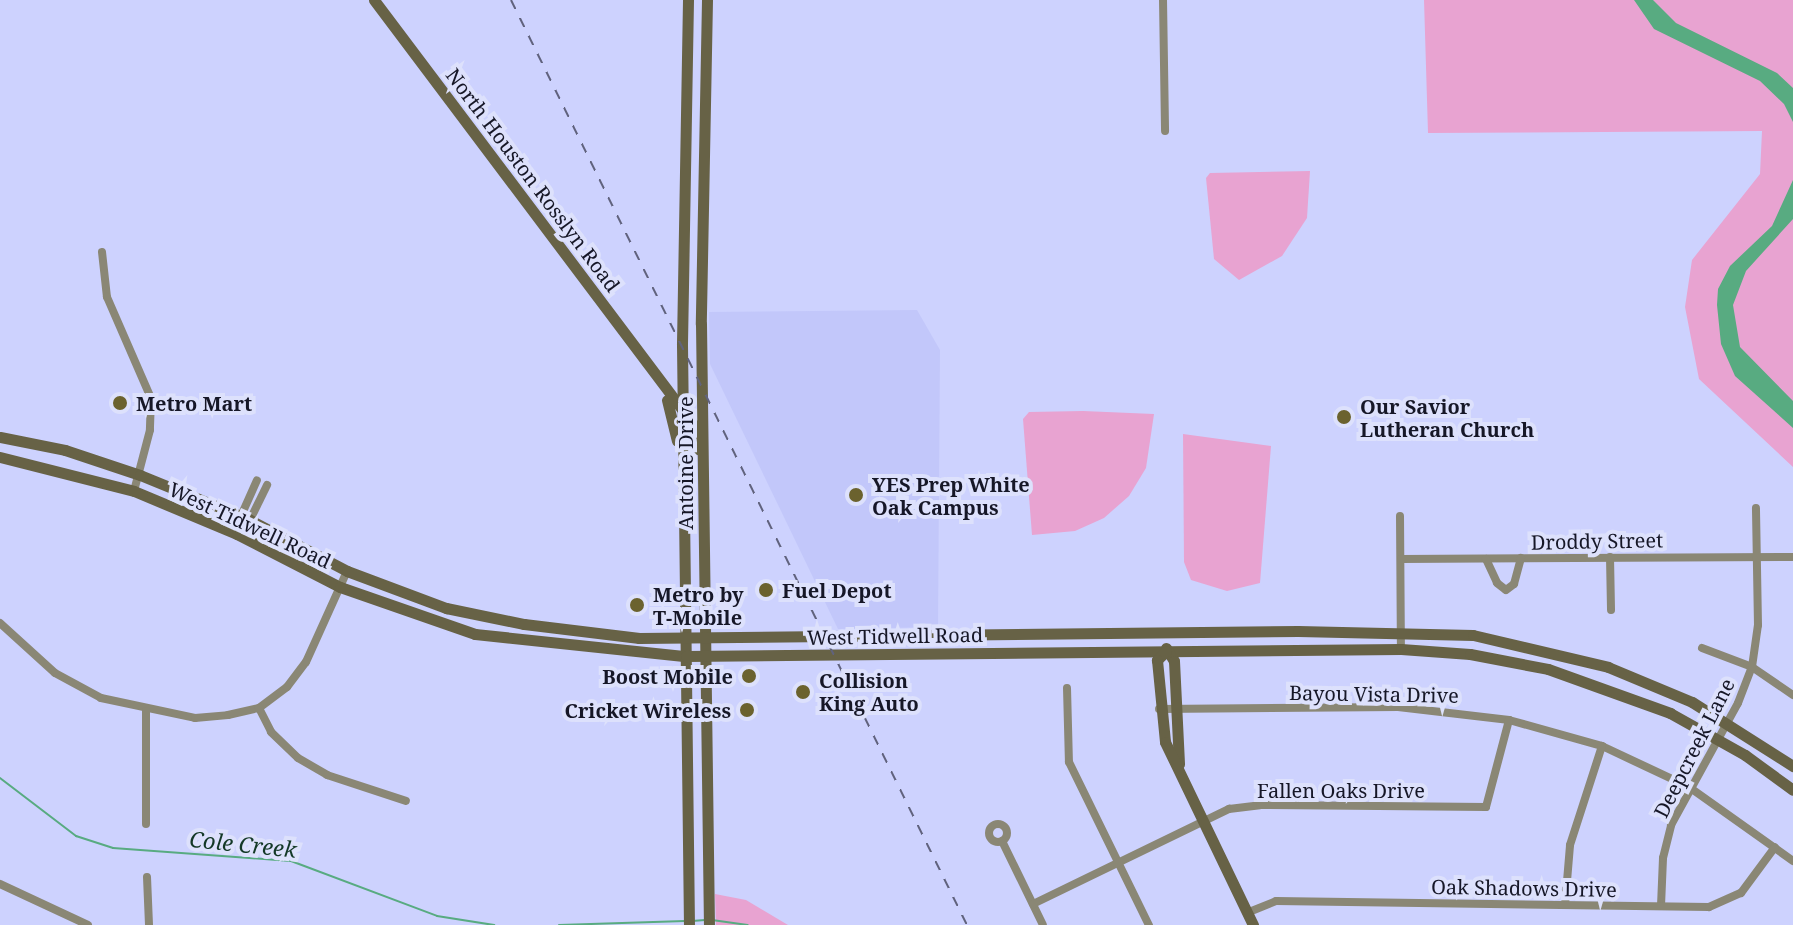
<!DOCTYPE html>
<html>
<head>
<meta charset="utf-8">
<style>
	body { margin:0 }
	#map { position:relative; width:1793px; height:925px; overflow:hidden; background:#cdd2fe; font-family:"Noto Serif",serif }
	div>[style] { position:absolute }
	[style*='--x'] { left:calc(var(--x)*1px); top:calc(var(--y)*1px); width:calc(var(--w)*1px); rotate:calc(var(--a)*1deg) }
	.built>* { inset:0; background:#c2c7fa }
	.green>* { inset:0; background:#e8a3d1 }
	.water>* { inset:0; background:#58ab81 }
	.stream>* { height:2px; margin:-1px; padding:0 1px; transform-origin:1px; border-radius:1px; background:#58ab81 }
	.street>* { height:8px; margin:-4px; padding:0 4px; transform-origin:4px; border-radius:4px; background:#8a8775 }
	.street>.ring { margin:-4px; padding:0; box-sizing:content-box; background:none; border:8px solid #8a8775; border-radius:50% }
	.secondary>* { height:11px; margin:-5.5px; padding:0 5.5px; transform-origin:5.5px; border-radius:5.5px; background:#676246 }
	.rail>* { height:2px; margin-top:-1px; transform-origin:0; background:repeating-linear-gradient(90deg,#60627d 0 10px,transparent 0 20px) }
	.dots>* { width:22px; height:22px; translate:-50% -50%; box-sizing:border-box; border:4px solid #dde1fc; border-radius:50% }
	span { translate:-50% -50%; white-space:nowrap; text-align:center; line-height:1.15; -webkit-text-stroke:8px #dde1fc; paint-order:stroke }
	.street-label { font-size:20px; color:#161727 }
	.poi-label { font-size:20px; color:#161727; font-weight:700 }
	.left { translate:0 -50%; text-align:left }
	.right { translate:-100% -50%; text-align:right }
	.water-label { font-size:22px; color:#143927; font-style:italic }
</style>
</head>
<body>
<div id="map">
	<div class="built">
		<i style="clip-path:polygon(917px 310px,940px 350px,938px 627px,838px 629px,710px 364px,709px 312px)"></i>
	</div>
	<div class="green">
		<i style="clip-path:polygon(1424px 0,1793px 0,1793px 467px,1699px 379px,1685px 307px,1692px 260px,1760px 174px,1762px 131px,1428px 133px)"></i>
		<i style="clip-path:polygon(1310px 171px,1307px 218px,1282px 256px,1239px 280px,1214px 259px,1206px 178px,1210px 173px)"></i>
		<i style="clip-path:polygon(1083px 411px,1154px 414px,1146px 468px,1129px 496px,1104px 518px,1075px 531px,1032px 535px,1023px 419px,1029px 412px)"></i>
		<i style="clip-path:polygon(1183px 434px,1271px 446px,1260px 583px,1227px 591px,1191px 580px,1184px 562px)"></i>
		<i style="clip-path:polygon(715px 894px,746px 900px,788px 925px,716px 925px)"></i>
	</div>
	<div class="water">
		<i style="clip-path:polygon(1634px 0,1653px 0,1676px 23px,1777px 73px,1793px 88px,1793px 122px,1784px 104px,1760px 81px,1654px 29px)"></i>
		<i style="clip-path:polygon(1793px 180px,1793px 219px,1746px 271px,1733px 305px,1740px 347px,1793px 401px,1793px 428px,1735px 376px,1721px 344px,1717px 305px,1718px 289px,1730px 266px,1772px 226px)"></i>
	</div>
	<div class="stream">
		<i style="--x:0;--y:778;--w:96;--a:37.3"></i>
		<i style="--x:76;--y:836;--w:39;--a:18"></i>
		<i style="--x:113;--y:848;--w:178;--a:4.2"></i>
		<i style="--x:291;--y:861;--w:156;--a:20.6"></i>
		<i style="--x:437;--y:916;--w:58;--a:9"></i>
		<i style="--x:712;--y:920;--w:36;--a:8"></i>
		<i style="--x:692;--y:921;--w:13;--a:-4"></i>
		<i style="--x:559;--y:925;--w:126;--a:-1.8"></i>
	</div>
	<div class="street">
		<i style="--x:1163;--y:0;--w:131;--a:89.1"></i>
		<i style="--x:102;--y:252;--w:45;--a:83.7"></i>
		<i style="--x:107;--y:297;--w:110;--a:66.5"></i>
		<i style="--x:151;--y:398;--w:32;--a:92"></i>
		<i style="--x:150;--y:430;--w:63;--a:104.7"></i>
		<i style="--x:241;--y:516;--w:39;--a:-66"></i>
		<i style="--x:1400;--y:516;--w:133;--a:89.6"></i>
		<i style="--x:250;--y:520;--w:39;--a:-64"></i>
		<i style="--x:1610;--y:557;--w:53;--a:88.9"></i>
		<i style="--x:1401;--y:559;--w:392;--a:-0.3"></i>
		<i style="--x:1486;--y:559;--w:26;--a:65"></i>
		<i style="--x:1497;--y:583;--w:11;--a:38"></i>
		<i style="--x:1506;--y:590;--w:10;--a:-37"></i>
		<i style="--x:1514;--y:584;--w:27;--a:-75"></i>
		<i style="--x:0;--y:623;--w:74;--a:42.3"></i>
		<i style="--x:55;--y:673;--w:52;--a:28.5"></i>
		<i style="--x:101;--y:698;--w:96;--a:12"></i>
		<i style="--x:195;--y:718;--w:33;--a:-5"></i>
		<i style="--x:228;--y:715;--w:32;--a:-13"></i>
		<i style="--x:259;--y:708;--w:35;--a:-37"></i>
		<i style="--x:287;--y:687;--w:31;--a:-53"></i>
		<i style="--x:306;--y:662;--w:100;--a:-65.7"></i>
		<i style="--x:1702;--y:648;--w:53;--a:20.8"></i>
		<i style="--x:1752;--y:667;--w:50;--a:34.3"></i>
		<i style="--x:1067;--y:688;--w:74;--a:88.5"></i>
		<i style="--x:1069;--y:762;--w:182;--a:63.9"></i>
		<i style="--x:259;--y:708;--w:27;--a:63"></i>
		<i style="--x:271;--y:732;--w:37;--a:44"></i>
		<i style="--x:298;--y:758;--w:34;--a:30"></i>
		<i style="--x:327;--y:775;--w:83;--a:18.2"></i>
		<i style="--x:1159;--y:709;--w:239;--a:-0.5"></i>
		<i style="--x:1398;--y:707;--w:112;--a:6.7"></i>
		<i style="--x:1509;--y:720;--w:97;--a:15.6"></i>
		<i style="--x:1602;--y:746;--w:96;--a:25.2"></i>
		<i style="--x:1689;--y:787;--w:128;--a:35.4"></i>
		<i class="ring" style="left:989px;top:824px;width:10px;height:10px"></i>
		<i style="--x:146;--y:824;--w:113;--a:-90"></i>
		<i style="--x:1002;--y:841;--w:93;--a:64"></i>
		<i style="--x:147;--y:877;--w:48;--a:87.6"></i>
		<i style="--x:0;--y:884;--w:97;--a:25"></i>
		<i style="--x:1033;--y:904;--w:218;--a:-25.9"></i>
		<i style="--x:1229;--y:809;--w:31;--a:-7"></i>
		<i style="--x:1260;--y:805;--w:226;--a:0.5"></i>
		<i style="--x:1486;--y:807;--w:90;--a:-75.2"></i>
		<i style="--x:1565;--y:905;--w:60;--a:-85.2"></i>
		<i style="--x:1570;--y:845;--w:104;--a:-72.1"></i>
		<i style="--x:1661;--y:906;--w:48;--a:-87.6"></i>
		<i style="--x:1663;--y:858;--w:34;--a:-76"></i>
		<i style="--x:1671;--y:825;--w:139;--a:-61.2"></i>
		<i style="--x:1738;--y:703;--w:39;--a:-69"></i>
		<i style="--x:1752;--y:667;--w:42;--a:-81.9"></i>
		<i style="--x:1758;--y:625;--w:117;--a:-91"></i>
		<i style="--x:1249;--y:912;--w:29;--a:-22"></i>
		<i style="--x:1276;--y:901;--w:433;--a:0.8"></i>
		<i style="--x:1709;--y:907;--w:35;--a:-24"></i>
		<i style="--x:1741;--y:893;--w:57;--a:-53.5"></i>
	</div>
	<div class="secondary">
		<i style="--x:374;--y:0;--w:531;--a:53.04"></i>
		<i style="--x:693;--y:424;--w:26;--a:77"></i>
		<i style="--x:688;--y:0;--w:345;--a:91"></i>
		<i style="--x:682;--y:345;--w:580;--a:89.31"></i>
		<i style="--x:707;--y:0;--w:324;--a:91.1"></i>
		<i style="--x:701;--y:324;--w:601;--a:89.24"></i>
		<i style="--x:667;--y:400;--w:42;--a:76.3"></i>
		<i style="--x:0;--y:437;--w:66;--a:11.3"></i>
		<i style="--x:65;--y:450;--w:79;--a:18.4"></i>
		<i style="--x:140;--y:475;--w:119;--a:22.2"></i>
		<i style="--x:250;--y:520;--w:110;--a:27.7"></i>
		<i style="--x:347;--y:571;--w:106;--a:20.5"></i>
		<i style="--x:446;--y:608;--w:80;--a:11.6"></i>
		<i style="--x:524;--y:624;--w:116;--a:6.9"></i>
		<i style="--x:639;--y:638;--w:659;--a:-0.61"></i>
		<i style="--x:1298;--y:631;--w:175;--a:1.3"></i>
		<i style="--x:1473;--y:635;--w:139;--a:13.3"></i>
		<i style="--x:1608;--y:667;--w:91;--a:22.6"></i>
		<i style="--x:1692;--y:702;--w:120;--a:32.4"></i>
		<i style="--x:0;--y:457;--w:138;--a:14.2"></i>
		<i style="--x:134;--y:491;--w:112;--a:22.7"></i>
		<i style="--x:237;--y:534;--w:116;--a:27.2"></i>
		<i style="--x:340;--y:587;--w:143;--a:19.2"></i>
		<i style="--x:475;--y:634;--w:212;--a:6"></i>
		<i style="--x:686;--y:656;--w:715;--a:-0.56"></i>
		<i style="--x:1401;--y:649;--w:69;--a:4.1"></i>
		<i style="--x:1470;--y:654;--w:79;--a:10.9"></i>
		<i style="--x:1548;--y:669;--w:130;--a:19.8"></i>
		<i style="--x:1670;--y:713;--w:86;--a:29.2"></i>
		<i style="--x:1745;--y:755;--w:59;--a:36.1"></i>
		<i style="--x:1166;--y:648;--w:15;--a:58"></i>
		<i style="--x:1174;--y:661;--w:103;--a:87.2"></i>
		<i style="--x:1166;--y:651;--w:13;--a:135"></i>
		<i style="--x:1157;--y:660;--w:82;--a:84.4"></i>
		<i style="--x:1165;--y:742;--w:203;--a:64.3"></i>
	</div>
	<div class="rail">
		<i style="--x:511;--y:0;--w:1031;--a:63.76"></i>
	</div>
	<div class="dots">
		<i style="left:120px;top:403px;background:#6b622e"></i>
		<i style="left:1344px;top:417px;background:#6b622e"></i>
		<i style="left:856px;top:495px;background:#6b622e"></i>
		<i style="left:766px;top:590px;background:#6b622e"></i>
		<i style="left:637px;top:605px;background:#6b622e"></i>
		<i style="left:749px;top:676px;background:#6b622e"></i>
		<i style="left:803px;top:692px;background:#6b622e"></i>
		<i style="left:747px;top:710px;background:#6b622e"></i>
	</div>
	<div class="street-label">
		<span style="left:533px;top:180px;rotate:53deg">North Houston Rosslyn Road</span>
		<span style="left:685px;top:463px;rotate:-90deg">Antoine Drive</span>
		<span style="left:250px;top:525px;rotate:25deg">West Tidwell Road</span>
		<span style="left:1597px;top:541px;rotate:-1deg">Droddy Street</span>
		<span style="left:895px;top:636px;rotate:-1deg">West Tidwell Road</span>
		<span style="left:1374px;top:694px;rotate:1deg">Bayou Vista Drive</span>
		<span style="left:1694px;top:748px;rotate:-63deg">Deepcreek Lane</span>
		<span style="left:1341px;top:790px">Fallen Oaks Drive</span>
		<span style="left:1524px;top:888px;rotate:1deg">Oak Shadows Drive</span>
	</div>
	<div class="poi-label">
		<span class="left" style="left:136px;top:403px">Metro Mart</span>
		<span class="left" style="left:1360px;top:418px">Our Savior<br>Lutheran Church</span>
		<span class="left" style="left:872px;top:496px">YES Prep White<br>Oak Campus</span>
		<span class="left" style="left:782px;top:590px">Fuel Depot</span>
		<span class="left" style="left:653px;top:606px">Metro by<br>T-Mobile</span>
		<span class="right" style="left:733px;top:676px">Boost Mobile</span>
		<span class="left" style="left:819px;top:692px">Collision<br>King Auto</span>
		<span class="right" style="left:731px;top:710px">Cricket Wireless</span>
	</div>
	<div class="water-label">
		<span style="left:243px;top:844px;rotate:6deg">Cole Creek</span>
	</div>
</div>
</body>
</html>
